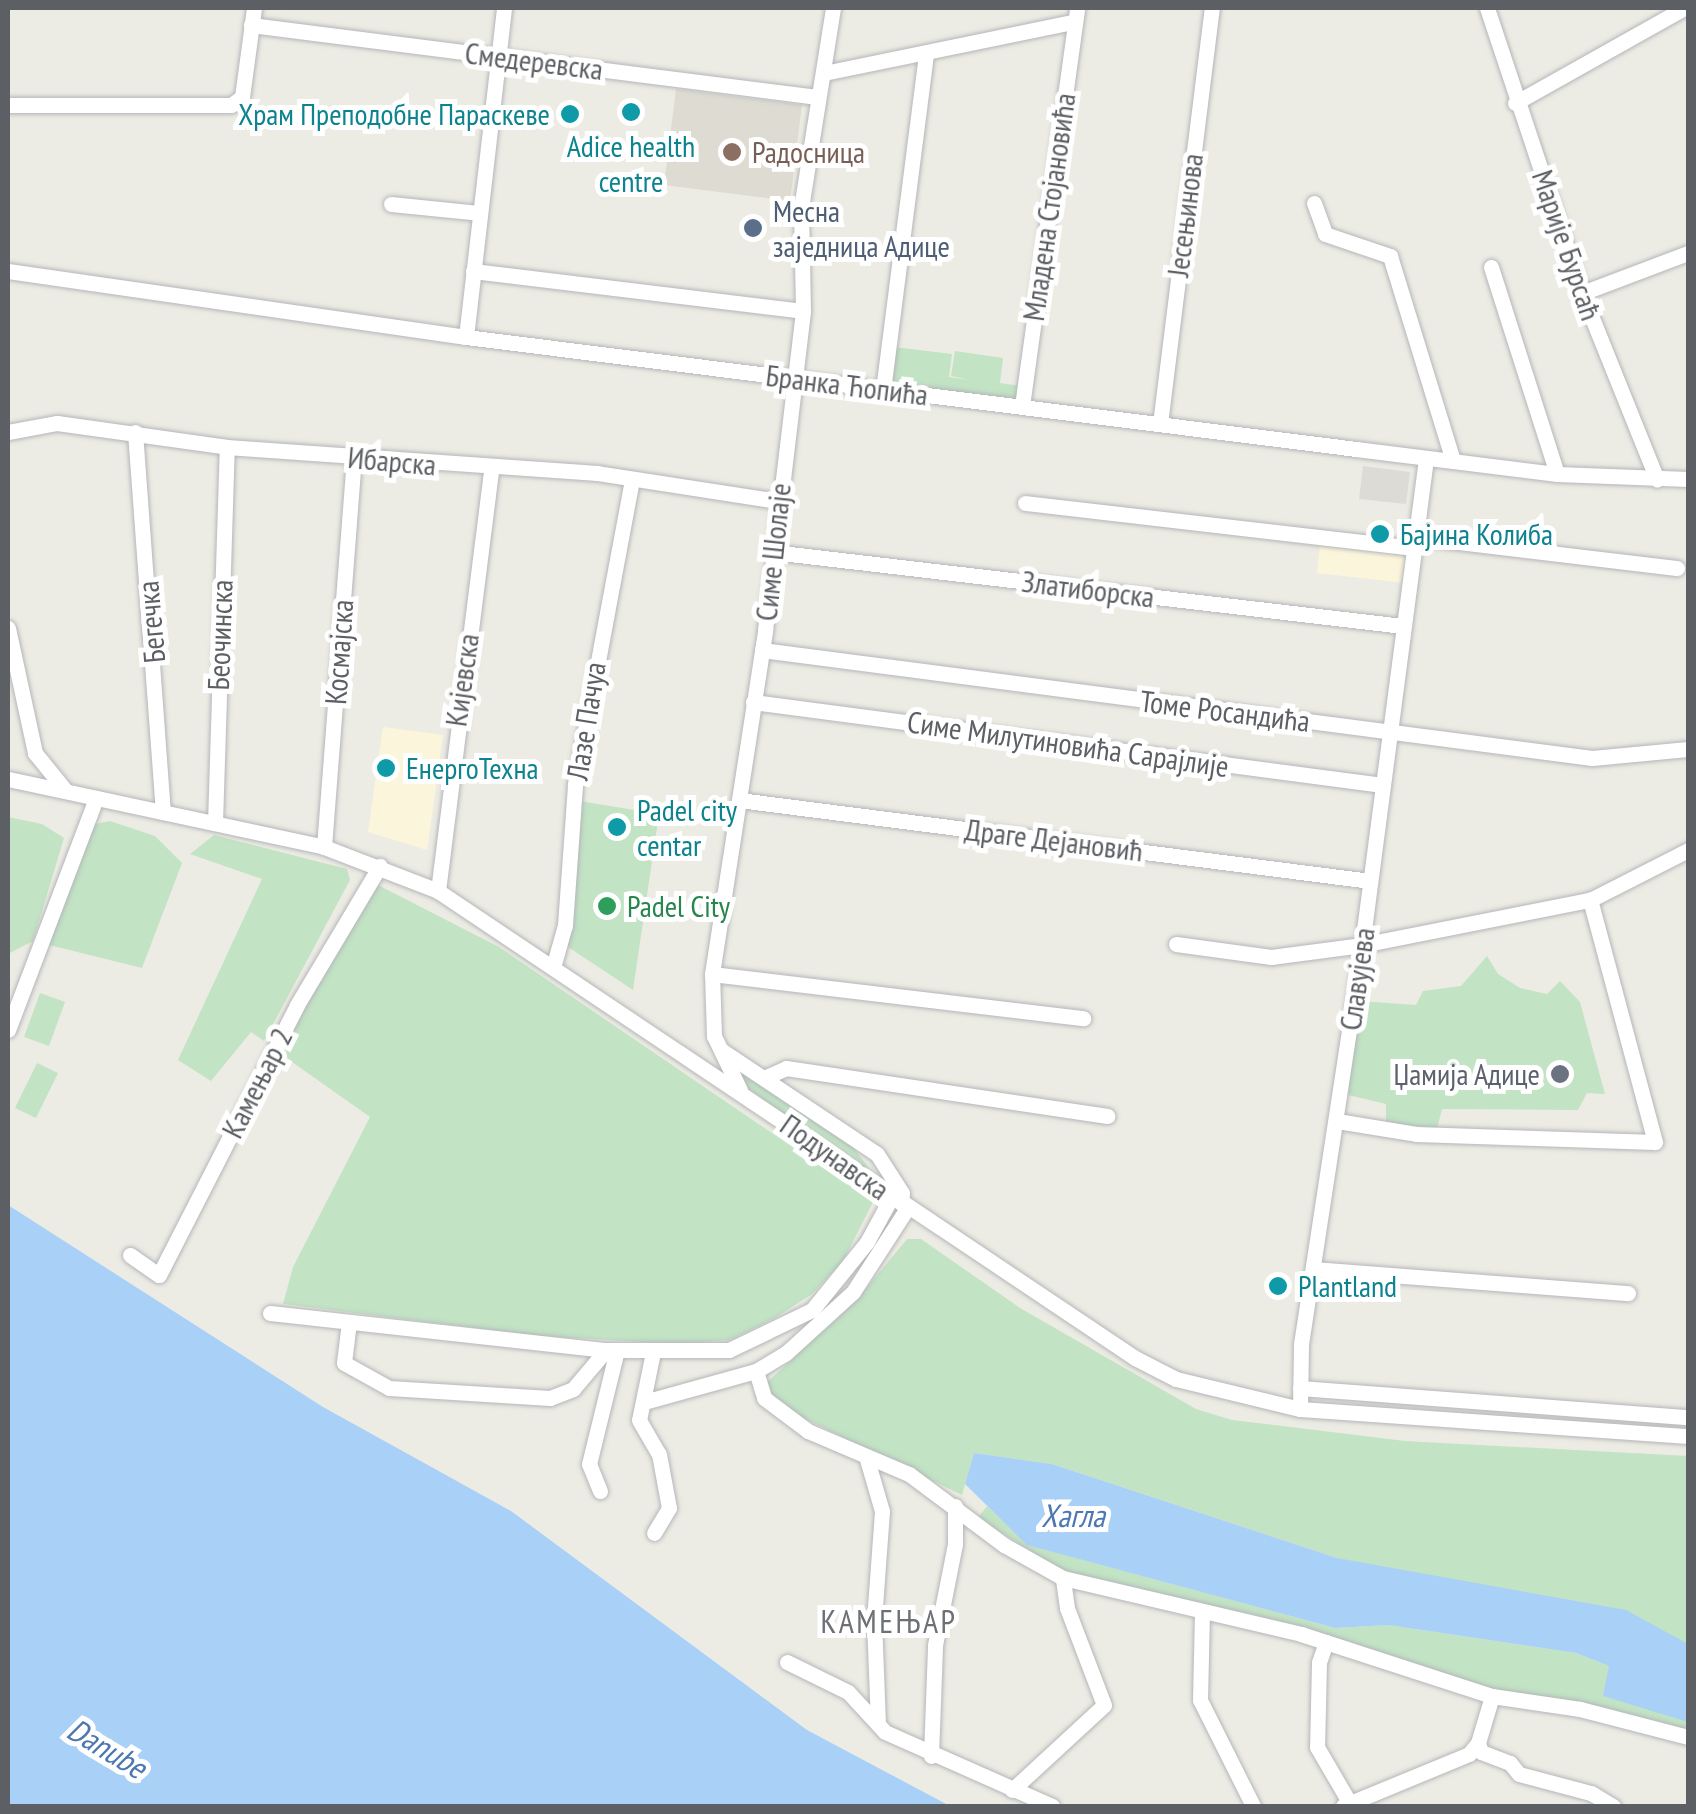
<!DOCTYPE html>
<html>
<head>
<meta charset="utf-8">
<style>
	body { margin:0 }
	#map { position:relative; width:1696px; height:1814px; overflow:hidden; background:#edece4; font-family:"PT Sans Narrow",sans-serif }
	div>[style] { position:absolute }
	[style*='--x'] { left:calc(var(--x)*1px); top:calc(var(--y)*1px); width:calc(var(--w)*1px); rotate:calc(var(--a)*1deg) }
	.commercial>* { inset:0; background:#fbf6db }
	.industrial>* { inset:0; background:#dcdbd6 }
	.education>* { inset:0; background:#dddbd2 }
	.green>* { inset:0; background:#c2e3c4 }
	.water>* { inset:0; background:#a9d1f8 }
	.roads { filter:drop-shadow(0 0 2px #b4b6ba) drop-shadow(0 0 2px #b4b6ba) }
	.minor>* { height:15px; margin:-7.5px; padding:0 7.5px; transform-origin:7.5px; border-radius:7.5px; background:#fff }
	.dots>* { width:28px; height:28px; translate:-50% -50%; box-sizing:border-box; border:5px solid #fff; border-radius:50% }
	span { translate:-50% -50%; white-space:nowrap; text-align:center; line-height:1.15; -webkit-text-stroke:10px #fff; paint-order:stroke }
	.street-label { font-size:30px; color:#5c5f63 }
	.culture-label { font-size:30px; color:#0d838f }
	.right { translate:-100% -50%; text-align:right }
	.left { translate:0 -50%; text-align:left }
	.education-label { font-size:30px; color:#785e54 }
	.service-label { font-size:30px; color:#4e5e75 }
	.leisure-label { font-size:30px; color:#27864d }
	.worship-label { font-size:30px; color:#5b616d }
	.water-label { font-size:32px; color:#4b77b2; font-style:italic }
	.neighbourhood-label { font-size:32px; color:#6d7175; letter-spacing:2.5px }
	.frame { position:absolute; inset:0; border:10px solid #5c5f63; pointer-events:none }
</style>
</head>
<body>
<div id="map">
	<div class="commercial">
		<i style="clip-path:polygon(1320px 545px,1409px 556px,1405px 583px,1317px 573px)"></i>
		<i style="clip-path:polygon(383px 727px,443px 735px,427px 850px,368px 832px)"></i>
	</div>
	<div class="industrial">
		<i style="clip-path:polygon(1363px 466px,1410px 472px,1406px 504px,1359px 499px)"></i>
	</div>
	<div class="education">
		<i style="clip-path:polygon(676px 89px,802px 105px,790px 201px,664px 185px)"></i>
	</div>
	<div class="green">
		<i style="clip-path:polygon(894px 347px,952px 354px,949px 377px,970px 380px,951px 376px,955px 351px,1003px 358px,1000px 383px,1021px 386px,1020px 401px,889px 386px)"></i>
		<i style="clip-path:polygon(579px 801px,659px 814px,633px 990px,565px 945px)"></i>
		<i style="clip-path:polygon(8px 817px,42px 824px,64px 838px,33px 941px,8px 954px)"></i>
		<i style="clip-path:polygon(110px 821px,155px 836px,182px 863px,142px 968px,45px 944px,80px 827px)"></i>
		<i style="clip-path:polygon(214px 835px,347px 869px,350px 880px,264px 1041px,251px 1032px,211px 1081px,178px 1060px,262px 879px,190px 854px)"></i>
		<i style="clip-path:polygon(376px 884px,499px 947px,873px 1202px,843px 1261px,812px 1294px,775px 1318px,730px 1340px,678px 1344px,540px 1336px,283px 1304px,293px 1267px,370px 1117px,275px 1050px)"></i>
		<i style="clip-path:polygon(1487px 956px,1498px 974px,1520px 988px,1547px 994px,1560px 981px,1580px 1002px,1605px 1094px,1587px 1093px,1578px 1110px,1442px 1109px,1437px 1129px,1386px 1122px,1386px 1104px,1348px 1095px,1360px 1001px,1416px 1005px,1423px 991px,1461px 986px)"></i>
		<i style="clip-path:polygon(40px 993px,65px 1002px,49px 1046px,24px 1037px)"></i>
		<i style="clip-path:polygon(727px 1057px,849px 1142px,881px 1184px,738px 1081px)"></i>
		<i style="clip-path:polygon(37px 1063px,58px 1073px,36px 1118px,15px 1108px)"></i>
		<i style="clip-path:polygon(907px 1239px,921px 1239px,1020px 1308px,1196px 1409px,1232px 1420px,1405px 1441px,1688px 1456px,1688px 1644px,1337px 1558px,1052px 1464px,974px 1453px,962px 1495px,779px 1406px,764px 1385px,855px 1302px)"></i>
		<i style="clip-path:polygon(987px 1506px,1028px 1545px,1335px 1628px,1388px 1625px,1576px 1653px,1609px 1666px,1688px 1722px,1688px 1734px,1471px 1685px,1061px 1570px,978px 1518px)"></i>
	</div>
	<div class="water">
		<i style="clip-path:polygon(8px 1205px,323px 1407px,511px 1511px,807px 1730px,950px 1806px,8px 1806px)"></i>
		<i style="clip-path:polygon(974px 1453px,1052px 1464px,1337px 1558px,1626px 1610px,1688px 1644px,1688px 1722px,1603px 1696px,1609px 1666px,1576px 1653px,1388px 1625px,1335px 1628px,1027px 1545px,965px 1484px)"></i>
	</div>
	<div class="roads">
		<div class="minor">
			<i style="--x:1487;--y:8;--w:300;--a:71.6"></i>
			<i style="--x:1582;--y:293;--w:201;--a:68.1"></i>
			<i style="--x:251;--y:25;--w:571;--a:7.25"></i>
			<i style="--x:824;--y:73;--w:254;--a:-11.6"></i>
			<i style="--x:1515;--y:103;--w:194;--a:-29.3"></i>
			<i style="--x:8;--y:105;--w:223;--a:0"></i>
			<i style="--x:231;--y:105;--w:14;--a:-36"></i>
			<i style="--x:242;--y:97;--w:90;--a:-82.3"></i>
			<i style="--x:1314;--y:203;--w:33;--a:70"></i>
			<i style="--x:1325;--y:234;--w:69;--a:18.7"></i>
			<i style="--x:1390;--y:256;--w:214;--a:72.9"></i>
			<i style="--x:391;--y:204;--w:88;--a:5.8"></i>
			<i style="--x:1491;--y:267;--w:217;--a:72.3"></i>
			<i style="--x:8;--y:271;--w:463;--a:8.2"></i>
			<i style="--x:466;--y:337;--w:897;--a:7.17"></i>
			<i style="--x:1356;--y:449;--w:203;--a:7.1"></i>
			<i style="--x:1557;--y:474;--w:131;--a:2.2"></i>
			<i style="--x:473;--y:271;--w:332;--a:6.9"></i>
			<i style="--x:1582;--y:293;--w:113;--a:-20.7"></i>
			<i style="--x:466;--y:337;--w:331;--a:-83.4"></i>
			<i style="--x:883;--y:390;--w:338;--a:-82.7"></i>
			<i style="--x:1022;--y:406;--w:402;--a:-82.1"></i>
			<i style="--x:1160;--y:424;--w:419;--a:-82.9"></i>
			<i style="--x:8;--y:432;--w:50;--a:-10.4"></i>
			<i style="--x:57;--y:423;--w:172;--a:8"></i>
			<i style="--x:227;--y:447;--w:371;--a:4"></i>
			<i style="--x:597;--y:473;--w:182;--a:8.8"></i>
			<i style="--x:135;--y:432;--w:381;--a:85.8"></i>
			<i style="--x:1025;--y:503;--w:393;--a:6.6"></i>
			<i style="--x:1416;--y:537;--w:263;--a:6.8"></i>
			<i style="--x:773;--y:552;--w:634;--a:6.7"></i>
			<i style="--x:8;--y:628;--w:128;--a:77.8"></i>
			<i style="--x:35;--y:753;--w:48;--a:51"></i>
			<i style="--x:762;--y:650;--w:837;--a:7.41"></i>
			<i style="--x:1592;--y:758;--w:96;--a:-5.4"></i>
			<i style="--x:753;--y:702;--w:635;--a:7.51"></i>
			<i style="--x:8;--y:779;--w:323;--a:12.1"></i>
			<i style="--x:324;--y:847;--w:122;--a:21.1"></i>
			<i style="--x:438;--y:891;--w:839;--a:33.82"></i>
			<i style="--x:1135;--y:1358;--w:46;--a:27.1"></i>
			<i style="--x:1176;--y:1379;--w:128;--a:13.6"></i>
			<i style="--x:1300;--y:1409;--w:389;--a:4"></i>
			<i style="--x:739;--y:800;--w:636;--a:7.31"></i>
			<i style="--x:215;--y:823;--w:376;--a:-88.2"></i>
			<i style="--x:324;--y:847;--w:391;--a:-85.6"></i>
			<i style="--x:438;--y:891;--w:424;--a:-82.8"></i>
			<i style="--x:1176;--y:944;--w:96;--a:7.8"></i>
			<i style="--x:1271;--y:957;--w:92;--a:-7.5"></i>
			<i style="--x:1362;--y:945;--w:232;--a:-11.2"></i>
			<i style="--x:1590;--y:900;--w:110;--a:-27"></i>
			<i style="--x:554;--y:964;--w:41;--a:-74.2"></i>
			<i style="--x:565;--y:925;--w:141;--a:-85.9"></i>
			<i style="--x:575;--y:784;--w:310;--a:-79.4"></i>
			<i style="--x:712;--y:974;--w:374;--a:6.8"></i>
			<i style="--x:8;--y:1030;--w:248;--a:-69.2"></i>
			<i style="--x:721;--y:1050;--w:187;--a:33.7"></i>
			<i style="--x:877;--y:1154;--w:46;--a:57.3"></i>
			<i style="--x:902;--y:1193;--w:10;--a:96"></i>
			<i style="--x:766;--y:1077;--w:22;--a:-24"></i>
			<i style="--x:786;--y:1068;--w:325;--a:8.5"></i>
			<i style="--x:740;--y:1090;--w:60;--a:-115.7"></i>
			<i style="--x:714;--y:1036;--w:62;--a:-91.8"></i>
			<i style="--x:712;--y:974;--w:348;--a:-81.2"></i>
			<i style="--x:765;--y:630;--w:321;--a:-83.2"></i>
			<i style="--x:803;--y:311;--w:103;--a:-91.1"></i>
			<i style="--x:801;--y:208;--w:203;--a:-80.9"></i>
			<i style="--x:1337;--y:1121;--w:80;--a:9.3"></i>
			<i style="--x:1416;--y:1134;--w:239;--a:1.9"></i>
			<i style="--x:1655;--y:1142;--w:251;--a:-105"></i>
			<i style="--x:130;--y:1255;--w:35;--a:35"></i>
			<i style="--x:159;--y:1275;--w:303;--a:-62.9"></i>
			<i style="--x:297;--y:1005;--w:162;--a:-59.2"></i>
			<i style="--x:1314;--y:1269;--w:315;--a:4.4"></i>
			<i style="--x:270;--y:1313;--w:338;--a:6.3"></i>
			<i style="--x:606;--y:1350;--w:123;--a:0"></i>
			<i style="--x:729;--y:1350;--w:92;--a:-25.7"></i>
			<i style="--x:812;--y:1310;--w:87;--a:-51"></i>
			<i style="--x:867;--y:1242;--w:52;--a:-61.5"></i>
			<i style="--x:349;--y:1322;--w:41;--a:97"></i>
			<i style="--x:344;--y:1363;--w:51;--a:29.1"></i>
			<i style="--x:389;--y:1388;--w:161;--a:3.6"></i>
			<i style="--x:550;--y:1398;--w:25;--a:-21"></i>
			<i style="--x:573;--y:1389;--w:51;--a:-49.8"></i>
			<i style="--x:653;--y:1352;--w:69;--a:101.6"></i>
			<i style="--x:639;--y:1420;--w:39;--a:60"></i>
			<i style="--x:659;--y:1454;--w:55;--a:79.5"></i>
			<i style="--x:669;--y:1508;--w:29;--a:121"></i>
			<i style="--x:756;--y:1371;--w:28;--a:73"></i>
			<i style="--x:764;--y:1398;--w:55;--a:36.9"></i>
			<i style="--x:808;--y:1431;--w:110;--a:23.1"></i>
			<i style="--x:909;--y:1474;--w:119;--a:36.8"></i>
			<i style="--x:1004;--y:1545;--w:68;--a:29.2"></i>
			<i style="--x:1063;--y:1578;--w:244;--a:13.2"></i>
			<i style="--x:1301;--y:1634;--w:201;--a:18"></i>
			<i style="--x:1492;--y:1696;--w:89;--a:8.4"></i>
			<i style="--x:1580;--y:1709;--w:112;--a:14.5"></i>
			<i style="--x:1300;--y:1388;--w:389;--a:4.3"></i>
			<i style="--x:644;--y:1402;--w:116;--a:-15.5"></i>
			<i style="--x:756;--y:1371;--w:35;--a:-31"></i>
			<i style="--x:786;--y:1353;--w:91;--a:-42.3"></i>
			<i style="--x:853;--y:1292;--w:101;--a:-57.1"></i>
			<i style="--x:1300;--y:1409;--w:65;--a:-89.1"></i>
			<i style="--x:1301;--y:1344;--w:404;--a:-81.3"></i>
			<i style="--x:1362;--y:945;--w:491;--a:-82.5"></i>
			<i style="--x:866;--y:1456;--w:57;--a:73.8"></i>
			<i style="--x:882;--y:1511;--w:109;--a:94.2"></i>
			<i style="--x:874;--y:1620;--w:104;--a:87.8"></i>
			<i style="--x:600;--y:1491;--w:29;--a:-112"></i>
			<i style="--x:589;--y:1464;--w:117;--a:-76.2"></i>
			<i style="--x:1202;--y:1612;--w:88;--a:91.3"></i>
			<i style="--x:1200;--y:1700;--w:119;--a:63.4"></i>
			<i style="--x:1326;--y:1642;--w:21;--a:109"></i>
			<i style="--x:1319;--y:1662;--w:85;--a:91.3"></i>
			<i style="--x:1317;--y:1747;--w:61;--a:59.7"></i>
			<i style="--x:787;--y:1662;--w:68;--a:26.2"></i>
			<i style="--x:848;--y:1692;--w:54;--a:47.2"></i>
			<i style="--x:885;--y:1732;--w:183;--a:23.9"></i>
			<i style="--x:1478;--y:1743;--w:9;--a:72"></i>
			<i style="--x:1481;--y:1752;--w:31;--a:21"></i>
			<i style="--x:1510;--y:1763;--w:14;--a:51"></i>
			<i style="--x:1519;--y:1774;--w:74;--a:14.8"></i>
			<i style="--x:1591;--y:1793;--w:26;--a:31"></i>
			<i style="--x:931;--y:1756;--w:111;--a:-87.9"></i>
			<i style="--x:935;--y:1645;--w:103;--a:-78.8"></i>
			<i style="--x:955;--y:1544;--w:38;--a:-90"></i>
			<i style="--x:1012;--y:1790;--w:125;--a:-42.7"></i>
			<i style="--x:1104;--y:1705;--w:104;--a:-110.9"></i>
			<i style="--x:1067;--y:1608;--w:30;--a:-98"></i>
			<i style="--x:1343;--y:1806;--w:136;--a:-22.4"></i>
			<i style="--x:1469;--y:1754;--w:14;--a:-51"></i>
			<i style="--x:1478;--y:1743;--w:49;--a:-73.4"></i>
		</div>
	</div>
	<div class="dots">
		<i style="left:631px;top:112px;background:#0f9aa8"></i>
		<i style="left:570px;top:114px;background:#0f9aa8"></i>
		<i style="left:732px;top:152px;background:#8d6e63"></i>
		<i style="left:753px;top:228px;background:#5c6f8a"></i>
		<i style="left:1380px;top:534px;background:#0f9aa8"></i>
		<i style="left:386px;top:768px;background:#0f9aa8"></i>
		<i style="left:617px;top:827px;background:#0f9aa8"></i>
		<i style="left:607px;top:906px;background:#2e9e5b"></i>
		<i style="left:1560px;top:1074px;background:#6b7280"></i>
		<i style="left:1278px;top:1286px;background:#0f9aa8"></i>
	</div>
	<div class="street-label">
		<span style="left:534px;top:61px;rotate:7deg">Смедеревска</span>
		<span style="left:1049px;top:207px;rotate:-82deg">Младена Стојановића</span>
		<span style="left:1185px;top:215px;rotate:-83deg">Јесењинова</span>
		<span style="left:1567px;top:245px;rotate:71deg">Марије Бурсаћ</span>
		<span style="left:847px;top:385px;rotate:7deg">Бранка Ћопића</span>
		<span style="left:392px;top:461px;rotate:5deg">Ибарска</span>
		<span style="left:773px;top:552px;rotate:-84deg">Симе Шолаје</span>
		<span style="left:1088px;top:589px;rotate:7deg">Златиборска</span>
		<span style="left:151px;top:622px;rotate:-95deg">Бегечка</span>
		<span style="left:220px;top:635px;rotate:-88deg">Беочинска</span>
		<span style="left:339px;top:652px;rotate:-86deg">Космајска</span>
		<span style="left:462px;top:680px;rotate:-82deg">Кијевска</span>
		<span style="left:1225px;top:711px;rotate:7deg">Томе Росандића</span>
		<span style="left:586px;top:721px;rotate:-81deg">Лазе Пачуа</span>
		<span style="left:1068px;top:744px;rotate:8deg">Симе Милутиновића Сарајлије</span>
		<span style="left:1054px;top:840px;rotate:7deg">Драге Дејановић</span>
		<span style="left:1357px;top:979px;rotate:-82deg">Славујева</span>
		<span style="left:257px;top:1083px;rotate:-63deg">Камењар 2</span>
		<span style="left:835px;top:1157px;rotate:35deg">Подунавска</span>
	</div>
	<div class="culture-label">
		<span class="right" style="left:550px;top:114px">Храм Преподобне Параскеве</span>
		<span style="left:631px;top:163px">Adice health<br>centre</span>
		<span class="left" style="left:1400px;top:534px">Бајина Колиба</span>
		<span class="left" style="left:406px;top:768px">ЕнергоТехна</span>
		<span class="left" style="left:637px;top:827px">Padel city<br>centar</span>
		<span class="left" style="left:1298px;top:1286px">Plantland</span>
	</div>
	<div class="education-label">
		<span class="left" style="left:752px;top:152px">Радосница</span>
	</div>
	<div class="service-label">
		<span class="left" style="left:773px;top:228px">Месна<br>заједница Адице</span>
	</div>
	<div class="leisure-label">
		<span class="left" style="left:627px;top:906px">Padel City</span>
	</div>
	<div class="worship-label">
		<span class="right" style="left:1540px;top:1074px">Џамија Адице</span>
	</div>
	<div class="water-label">
		<span style="left:1073px;top:1515px">Хагла</span>
		<span style="left:107px;top:1748px;rotate:31deg">Danube</span>
	</div>
	<div class="neighbourhood-label">
		<span style="left:889px;top:1621px">КАМЕЊАР</span>
	</div>
	<div class="frame"></div>
</div>
</body>
</html>
